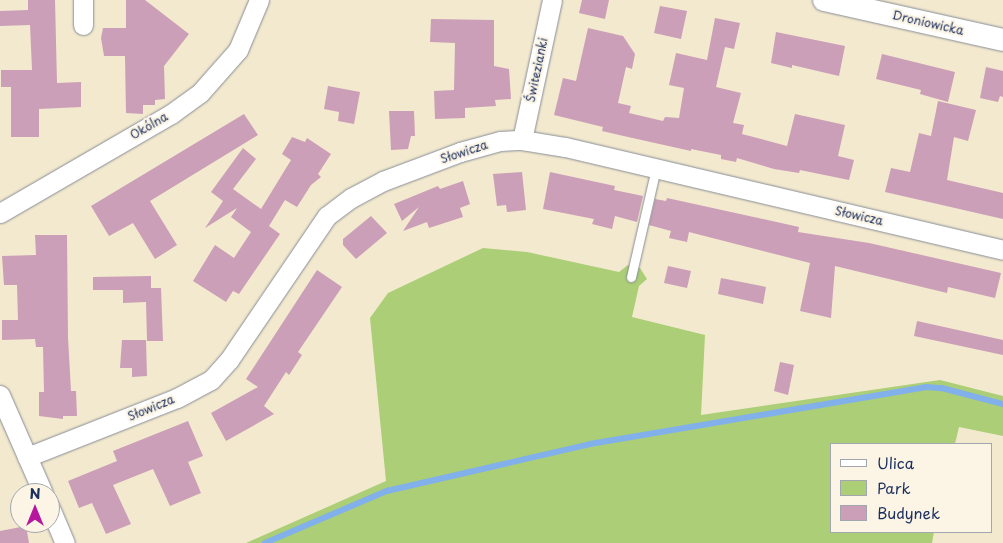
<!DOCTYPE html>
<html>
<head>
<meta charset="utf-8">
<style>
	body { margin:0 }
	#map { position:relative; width:1003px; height:543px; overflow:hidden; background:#f3e9ce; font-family:"Playpen Sans",sans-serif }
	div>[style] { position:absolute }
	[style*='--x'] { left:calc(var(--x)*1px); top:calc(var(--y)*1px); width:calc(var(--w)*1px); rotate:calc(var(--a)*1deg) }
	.green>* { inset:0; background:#abce77 }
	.stream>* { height:5.5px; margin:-2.75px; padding:0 2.75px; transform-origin:2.75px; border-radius:2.75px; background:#81b0eb }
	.building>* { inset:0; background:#cb9fb8 }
	.roads { filter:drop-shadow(0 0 1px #878c96) drop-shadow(0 0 1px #878c96) }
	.service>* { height:9px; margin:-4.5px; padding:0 4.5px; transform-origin:4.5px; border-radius:4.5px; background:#fff }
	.minor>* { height:19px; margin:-9.5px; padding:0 9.5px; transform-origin:9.5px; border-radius:9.5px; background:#fff }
	.tertiary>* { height:22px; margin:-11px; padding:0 11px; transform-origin:11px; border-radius:11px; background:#fff }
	span { translate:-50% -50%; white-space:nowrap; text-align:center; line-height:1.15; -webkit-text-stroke:4.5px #fcf5e5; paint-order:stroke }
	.street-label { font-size:12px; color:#1b2f5e }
	.legend { position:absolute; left:830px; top:443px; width:162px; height:90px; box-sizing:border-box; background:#fcf5e5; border:1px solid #a2a6af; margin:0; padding:6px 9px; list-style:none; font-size:15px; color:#1b2f5e }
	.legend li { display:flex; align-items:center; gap:10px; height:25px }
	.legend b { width:25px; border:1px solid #a2a6af }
	.north { position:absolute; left:10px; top:483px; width:50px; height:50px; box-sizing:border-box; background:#fcf5e5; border:1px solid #a2a6af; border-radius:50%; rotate:0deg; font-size:14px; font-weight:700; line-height:20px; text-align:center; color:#1b2f5e }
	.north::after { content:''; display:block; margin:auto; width:18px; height:22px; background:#b5179e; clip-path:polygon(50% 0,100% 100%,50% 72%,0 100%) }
</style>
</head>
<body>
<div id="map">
	<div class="green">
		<i style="clip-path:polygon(483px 248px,527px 252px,619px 272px,628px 265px,640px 268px,647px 279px,639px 286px,632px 317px,705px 335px,701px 415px,940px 380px,1003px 396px,1003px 436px,959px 427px,955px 444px,832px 444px,832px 532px,934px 532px,932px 543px,246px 543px,386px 481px,370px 318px,388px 293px)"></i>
	</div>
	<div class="stream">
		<i style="--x:265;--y:543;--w:133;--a:-23.1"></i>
		<i style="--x:387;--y:491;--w:208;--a:-13"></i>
		<i style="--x:590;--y:444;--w:341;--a:-9.6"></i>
		<i style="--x:926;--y:387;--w:16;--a:4"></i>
		<i style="--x:942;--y:388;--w:63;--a:14.7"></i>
	</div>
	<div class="building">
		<i style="clip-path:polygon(28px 0,55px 0,57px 83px,81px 82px,81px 107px,39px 109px,39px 137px,11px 137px,11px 87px,1px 87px,1px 70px,32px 70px,30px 25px,0 26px,0 11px,28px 10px)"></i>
		<i style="clip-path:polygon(126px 0,145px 0,189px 34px,164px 66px,165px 99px,155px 100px,155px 105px,143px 105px,143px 114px,126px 113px,125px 56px,104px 56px,101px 38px,103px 28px,126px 28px)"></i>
		<i style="clip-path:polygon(582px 0,609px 0,605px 19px,579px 13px)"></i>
		<i style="clip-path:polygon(660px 6px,687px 11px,681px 39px,654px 33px)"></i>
		<i style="clip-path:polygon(715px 18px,740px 23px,734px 49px,725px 47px,716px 87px,741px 93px,733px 123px,744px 125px,742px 134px,787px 146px,795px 114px,845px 125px,838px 156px,854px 160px,849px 180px,800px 170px,799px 173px,774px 169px,737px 158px,736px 162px,721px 159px,721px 155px,691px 149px,691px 151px,628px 137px,602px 131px,603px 127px,554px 115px,563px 78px,576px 81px,588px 28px,623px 36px,635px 54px,632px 69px,626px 67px,618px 103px,631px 106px,629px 113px,663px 121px,665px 117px,679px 118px,684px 88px,669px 85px,676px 53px,707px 60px)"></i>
		<i style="clip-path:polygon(431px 19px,494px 20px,494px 66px,509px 69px,511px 99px,495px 100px,496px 106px,465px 108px,465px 118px,435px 119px,434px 91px,454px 90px,455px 43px,430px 42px)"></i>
		<i style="clip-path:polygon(776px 32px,845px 46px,839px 76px,792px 65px,792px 68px,771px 63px)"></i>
		<i style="clip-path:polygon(882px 54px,955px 72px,948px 102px,920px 94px,921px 90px,876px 79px)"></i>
		<i style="clip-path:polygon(986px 67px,1003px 71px,1003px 97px,1000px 96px,998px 102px,980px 98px)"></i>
		<i style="clip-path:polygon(328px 86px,360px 92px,354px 124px,338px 121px,339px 112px,324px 109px)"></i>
		<i style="clip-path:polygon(938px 101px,976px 110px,968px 141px,954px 137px,947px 180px,1003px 193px,1003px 219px,885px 192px,891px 168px,910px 172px,919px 133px,931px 136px)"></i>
		<i style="clip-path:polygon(389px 111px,414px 111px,415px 136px,411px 136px,408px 149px,391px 150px)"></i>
		<i style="clip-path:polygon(244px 114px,258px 135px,150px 201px,177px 245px,155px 259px,133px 223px,109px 236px,91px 206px)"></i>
		<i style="clip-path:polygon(292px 137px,305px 142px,307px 138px,331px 154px,318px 174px,321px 177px,311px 185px,297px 207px,285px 200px,269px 226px,280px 234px,239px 294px,233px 291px,226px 302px,193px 281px,215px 245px,234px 258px,251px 232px,231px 217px,237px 208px,205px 228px,223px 201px,211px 192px,243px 148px,256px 159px,233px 189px,261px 209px,291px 160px,282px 154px)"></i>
		<i style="clip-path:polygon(522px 172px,526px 210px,507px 212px,506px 205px,497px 206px,493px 174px)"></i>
		<i style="clip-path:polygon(550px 172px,615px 186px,614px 190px,643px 196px,637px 222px,615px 216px,612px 229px,592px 224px,594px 219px,543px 209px)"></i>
		<i style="clip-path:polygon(463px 181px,470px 204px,460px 208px,463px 217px,429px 228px,427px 222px,403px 231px,419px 207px,402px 221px,394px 204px,438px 186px,440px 189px)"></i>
		<i style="clip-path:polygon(667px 198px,799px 227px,798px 232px,869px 243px,1001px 273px,995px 298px,948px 287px,947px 293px,835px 266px,831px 318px,800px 311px,810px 263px,689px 232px,687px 242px,669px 238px,671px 231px,649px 225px,655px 199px,666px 201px)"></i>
		<i style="clip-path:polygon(371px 216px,387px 233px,356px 259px,343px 245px,343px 239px)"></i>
		<i style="clip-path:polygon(35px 235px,67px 235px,68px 337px,71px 391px,76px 391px,77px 416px,63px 416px,63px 419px,39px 416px,39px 392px,44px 392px,43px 347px,36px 347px,35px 339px,2px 340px,2px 320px,18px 320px,17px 285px,4px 285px,2px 256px,36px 255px)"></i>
		<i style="clip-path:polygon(668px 266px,691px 271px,687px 288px,664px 283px)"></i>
		<i style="clip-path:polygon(317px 270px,342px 287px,298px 352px,302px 355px,289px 375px,286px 372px,264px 406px,274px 414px,226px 441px,211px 413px,258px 387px,246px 379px)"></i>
		<i style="clip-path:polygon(151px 276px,151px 288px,161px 288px,163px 341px,147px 341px,146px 302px,123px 303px,123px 290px,93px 290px,93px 277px)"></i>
		<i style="clip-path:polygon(721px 278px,766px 287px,763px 304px,718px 294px)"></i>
		<i style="clip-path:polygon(917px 321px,1003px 340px,1003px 355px,914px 336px)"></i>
		<i style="clip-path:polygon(122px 340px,146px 340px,147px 376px,132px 377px,132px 368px,120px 368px)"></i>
		<i style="clip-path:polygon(780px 362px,794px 365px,788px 395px,774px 391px)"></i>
		<i style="clip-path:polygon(188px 421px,203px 456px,188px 462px,201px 493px,170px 506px,153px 469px,113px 485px,131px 524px,106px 534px,92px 503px,79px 508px,68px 481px,117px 461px,113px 451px)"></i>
		<i style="clip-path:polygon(26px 526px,29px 543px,0 543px,0 531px)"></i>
	</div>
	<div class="roads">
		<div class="service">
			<i style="--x:631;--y:277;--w:112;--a:-77.1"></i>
		</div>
		<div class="minor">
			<i style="--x:83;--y:0;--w:25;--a:90"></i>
			<i style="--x:522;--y:140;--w:143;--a:-77.9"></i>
			<i style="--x:0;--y:213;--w:198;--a:-30.1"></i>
			<i style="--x:171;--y:114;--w:36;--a:-36"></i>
			<i style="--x:200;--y:93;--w:57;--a:-48.5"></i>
			<i style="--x:238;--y:50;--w:54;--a:-67.2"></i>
			<i style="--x:0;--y:395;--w:107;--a:66.3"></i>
			<i style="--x:27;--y:457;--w:161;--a:-21.5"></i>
			<i style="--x:177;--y:398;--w:38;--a:-28"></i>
			<i style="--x:211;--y:380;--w:27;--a:-48"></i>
			<i style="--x:229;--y:360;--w:174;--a:-55.8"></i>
			<i style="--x:327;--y:216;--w:30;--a:-37"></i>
			<i style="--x:351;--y:198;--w:36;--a:-28"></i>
			<i style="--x:383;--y:181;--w:82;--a:-20.6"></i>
			<i style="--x:460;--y:152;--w:41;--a:-15.4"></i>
			<i style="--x:500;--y:141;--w:22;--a:-3"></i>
			<i style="--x:522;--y:140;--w:44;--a:9.2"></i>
			<i style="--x:565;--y:147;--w:450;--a:13.2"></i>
			<i style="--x:50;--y:508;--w:38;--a:67"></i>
		</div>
		<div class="tertiary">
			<i style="--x:824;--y:0;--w:183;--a:12.6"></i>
		</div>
	</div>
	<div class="street-label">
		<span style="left:928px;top:23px;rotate:13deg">Droniowicka</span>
		<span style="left:537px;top:70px;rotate:-78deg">Świtezianki</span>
		<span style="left:149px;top:126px;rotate:-30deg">Okólna</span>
		<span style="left:464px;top:152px;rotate:-18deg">Słowicza</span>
		<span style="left:859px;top:216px;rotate:13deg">Słowicza</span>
		<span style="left:151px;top:408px;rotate:-22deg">Słowicza</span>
	</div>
	<ul class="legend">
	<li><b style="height:6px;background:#fff"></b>Ulica</li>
	<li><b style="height:14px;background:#abce77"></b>Park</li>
	<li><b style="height:14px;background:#cb9fb8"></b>Budynek</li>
	</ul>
	<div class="north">N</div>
</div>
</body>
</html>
